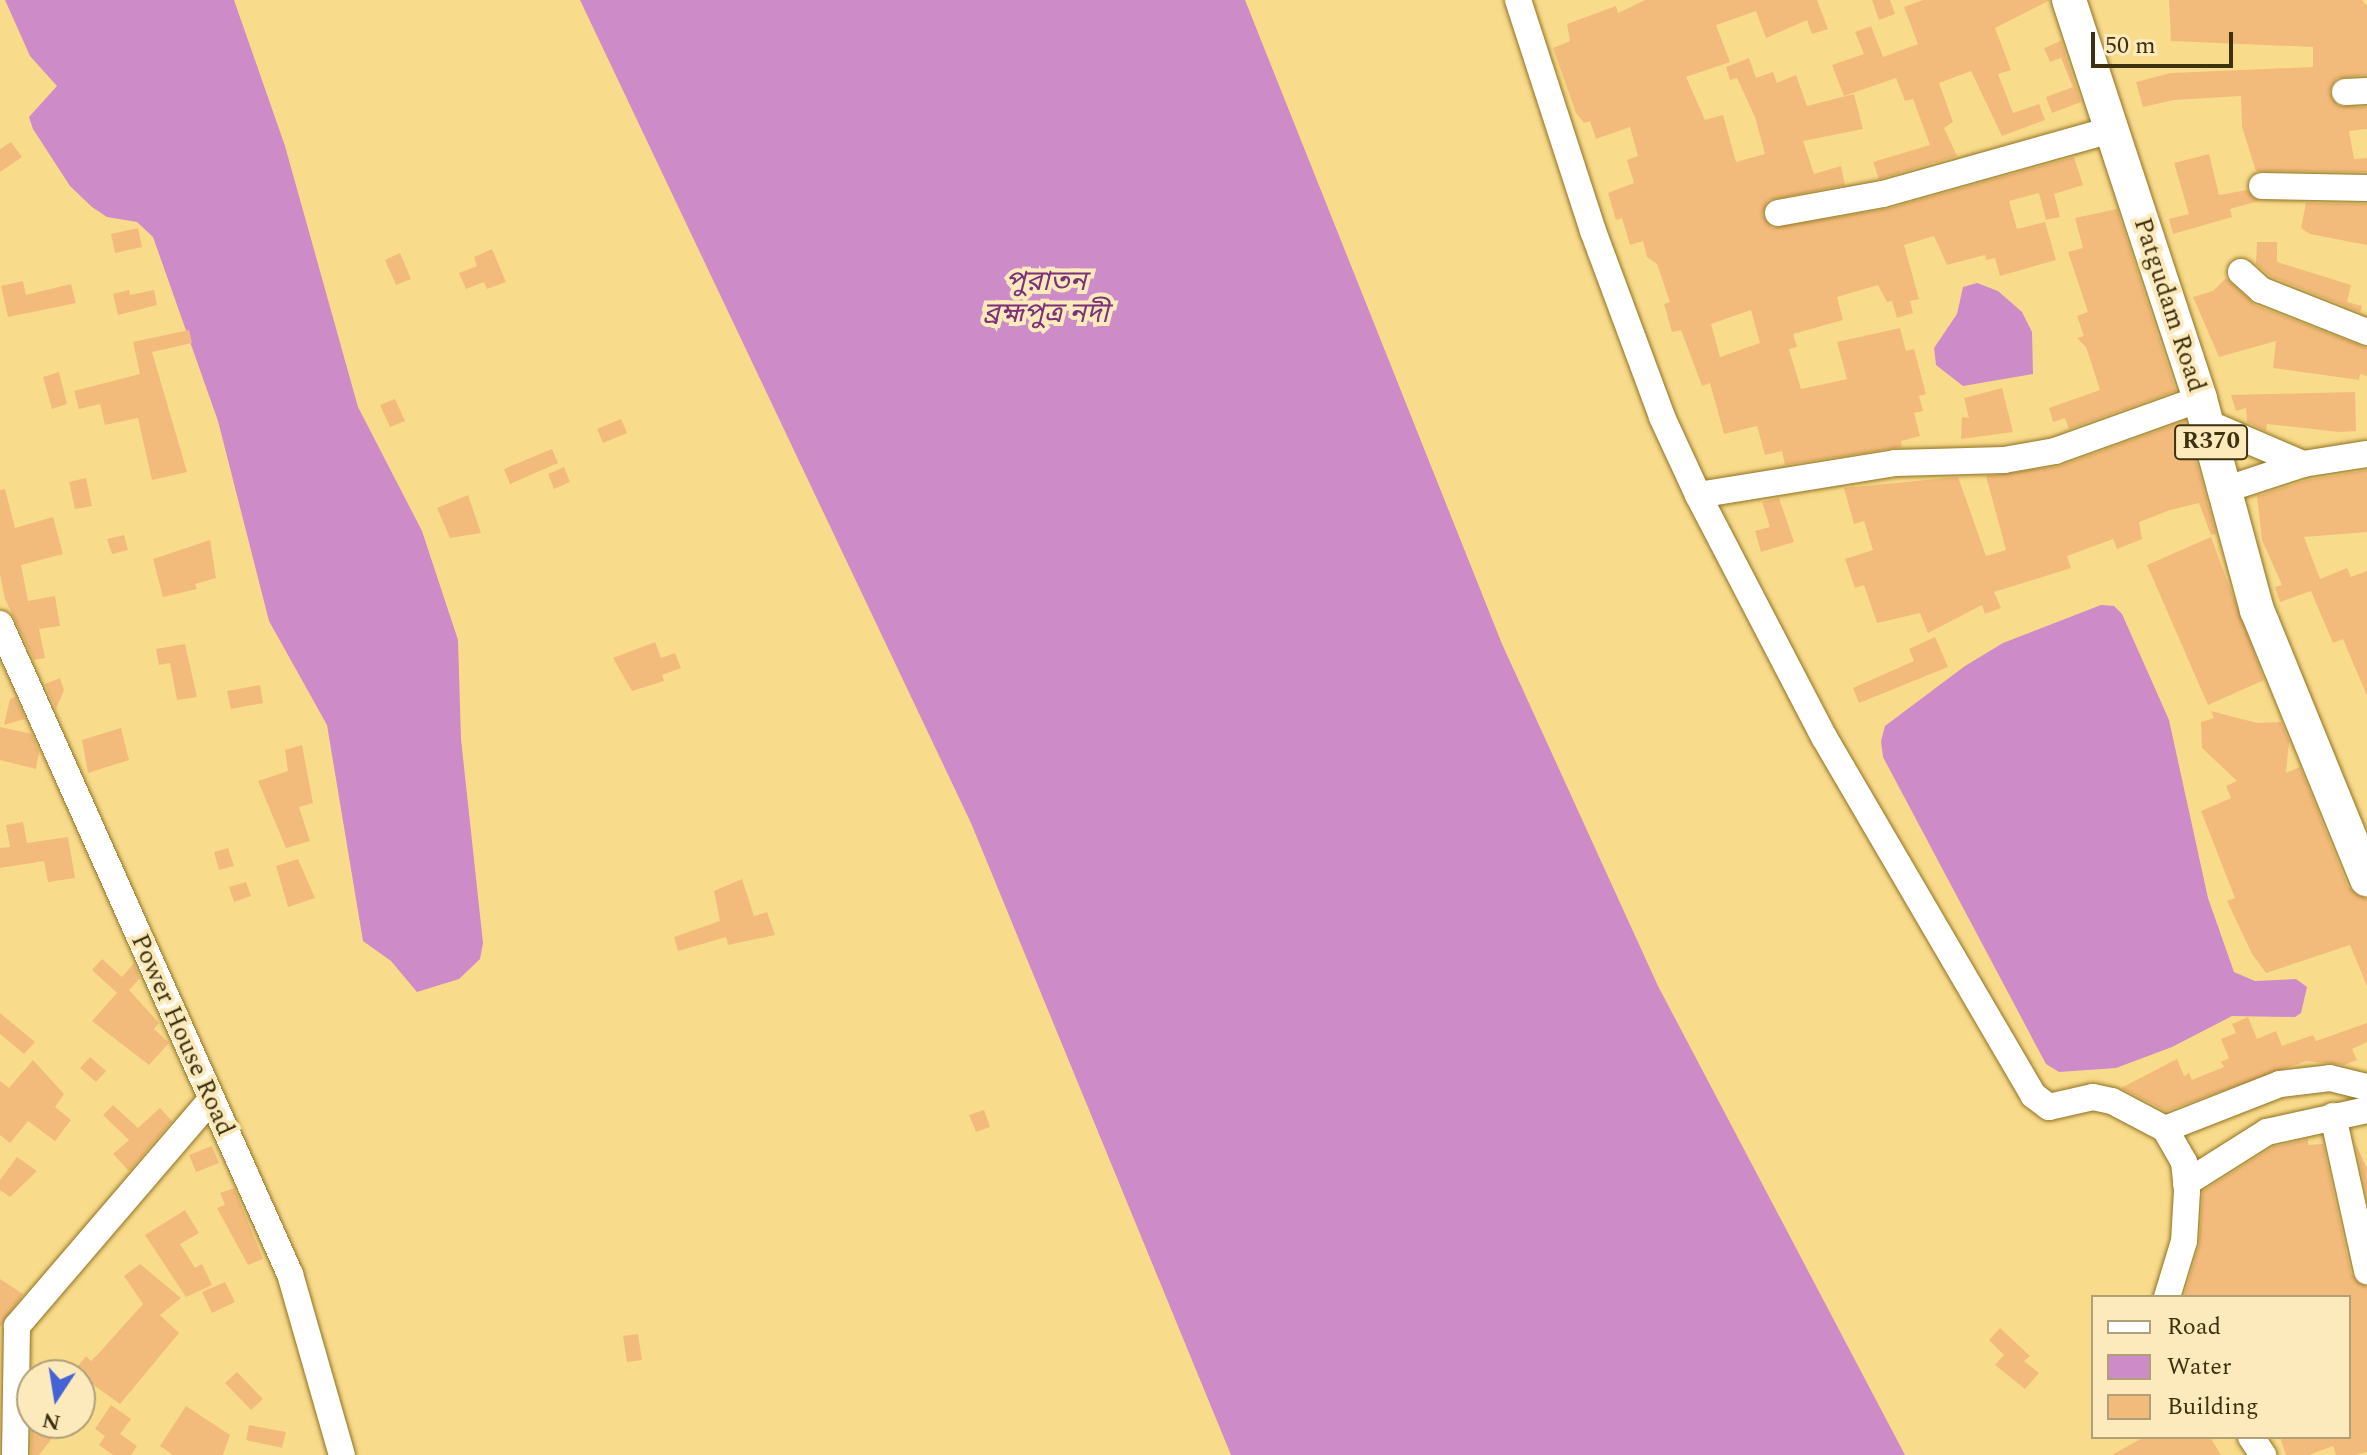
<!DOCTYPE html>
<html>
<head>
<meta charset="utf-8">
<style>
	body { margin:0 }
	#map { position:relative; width:2367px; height:1455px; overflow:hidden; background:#f9db8c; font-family:Spectral,"Noto Sans Bengali",serif }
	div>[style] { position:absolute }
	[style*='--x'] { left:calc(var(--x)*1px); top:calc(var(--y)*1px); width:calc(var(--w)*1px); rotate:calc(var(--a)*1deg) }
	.water>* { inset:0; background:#cd8cc8 }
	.building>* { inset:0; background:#f3bb7b }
	.roads { filter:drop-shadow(0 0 2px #8f7321) drop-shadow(0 0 2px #8f7321) }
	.minor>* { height:26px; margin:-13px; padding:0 13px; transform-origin:13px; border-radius:13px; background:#fff }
	.major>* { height:34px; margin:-17px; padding:0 17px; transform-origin:17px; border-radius:17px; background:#fff }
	span { translate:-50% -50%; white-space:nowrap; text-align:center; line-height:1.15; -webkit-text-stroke:8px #fceabc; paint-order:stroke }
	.shield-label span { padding:2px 6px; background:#fceabc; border:2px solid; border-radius:6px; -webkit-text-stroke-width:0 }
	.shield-label { font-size:24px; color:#3d3110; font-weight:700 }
	.street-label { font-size:26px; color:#3d3110 }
	.water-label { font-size:28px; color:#7d317a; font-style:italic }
	.legend { position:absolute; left:2091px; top:1295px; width:260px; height:144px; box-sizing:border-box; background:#fceabc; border:2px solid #b0a077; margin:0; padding:10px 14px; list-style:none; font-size:24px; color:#3d3110 }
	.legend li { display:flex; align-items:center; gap:16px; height:40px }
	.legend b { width:40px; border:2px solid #b0a077 }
	.north { position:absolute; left:16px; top:1359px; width:80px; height:80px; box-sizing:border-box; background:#fceabc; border:2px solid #b0a077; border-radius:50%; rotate:192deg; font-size:22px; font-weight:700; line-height:32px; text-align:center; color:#3d3110 }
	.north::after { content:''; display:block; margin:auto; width:28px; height:36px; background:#4663d6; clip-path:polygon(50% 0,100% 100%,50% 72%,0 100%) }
	.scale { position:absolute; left:2091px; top:32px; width:142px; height:36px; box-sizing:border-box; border:4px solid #3d3110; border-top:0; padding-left:10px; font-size:24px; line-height:28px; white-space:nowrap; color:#3d3110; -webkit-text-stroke:6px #fceabc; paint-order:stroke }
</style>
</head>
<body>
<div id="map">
	<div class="water">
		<i style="clip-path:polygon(5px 0,234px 0,285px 146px,358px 407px,422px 531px,458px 640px,461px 739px,483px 943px,480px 959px,459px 979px,417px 992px,391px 961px,363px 941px,327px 725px,269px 621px,218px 421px,153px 237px,137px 222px,107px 217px,92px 207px,70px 186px,33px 129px,29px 117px,57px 86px,30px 56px)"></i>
		<i style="clip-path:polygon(580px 0,1245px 0,1502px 644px,1658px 986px,1905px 1455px,1231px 1455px,971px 823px)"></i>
		<i style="clip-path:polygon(1977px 283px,1998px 291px,2022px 312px,2032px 332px,2033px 374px,1963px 386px,1936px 365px,1934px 348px,1957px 314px,1963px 287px)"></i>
		<i style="clip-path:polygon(2101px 605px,2114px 606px,2122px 614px,2169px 720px,2208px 898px,2234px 972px,2255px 981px,2296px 979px,2307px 987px,2301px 1013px,2295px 1017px,2232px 1016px,2172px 1047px,2116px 1068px,2059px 1072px,2046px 1064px,1883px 757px,1881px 741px,1885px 726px,1965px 666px,2003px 643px)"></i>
	</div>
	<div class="building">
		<i style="clip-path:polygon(evenodd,1645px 0,1817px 0,1828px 29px,1812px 34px,1807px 20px,1766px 38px,1756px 11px,1716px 25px,1730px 62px,1686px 77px,1705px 120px,1723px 115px,1736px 162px,1765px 154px,1755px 117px,1737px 78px,1730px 80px,1726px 67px,1749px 58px,1756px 78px,1773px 72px,1777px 83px,1796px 75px,1807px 106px,1854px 94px,1863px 129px,1803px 141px,1814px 174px,1841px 166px,1845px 185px,1768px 200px,1762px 215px,1772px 228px,1887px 209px,2074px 157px,2083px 185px,2054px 194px,2060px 217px,2046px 220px,2039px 193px,2009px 201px,2017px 229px,2045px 222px,2056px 260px,2000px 276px,1995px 258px,1986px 260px,1985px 255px,1947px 265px,1934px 236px,1904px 245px,1919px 299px,1910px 301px,1913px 313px,1897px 318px,1892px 301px,1887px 302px,1878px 285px,1837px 297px,1843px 320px,1793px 334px,1797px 347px,1789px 349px,1801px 389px,1847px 379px,1837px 342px,1900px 328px,1906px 351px,1914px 349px,1926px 394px,1919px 396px,1923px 411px,1914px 413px,1920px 436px,1901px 441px,1902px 447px,1785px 465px,1782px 451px,1765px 455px,1757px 426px,1724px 434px,1710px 383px,1702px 386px,1681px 330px,1672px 332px,1664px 304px,1670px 302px,1657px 264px,1647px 257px,1643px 241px,1630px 245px,1622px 218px,1616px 220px,1608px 193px,1634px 183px,1627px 160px,1638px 156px,1630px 127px,1596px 139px,1590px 121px,1584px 123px,1576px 113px,1553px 48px,1570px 41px,1567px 24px,1616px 6px,1618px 13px,1645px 0,1751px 310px,1760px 343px,1720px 357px,1711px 324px,1751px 310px)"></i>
		<i style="clip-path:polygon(1872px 0,1890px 0,1895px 14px,1879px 20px)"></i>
		<i style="clip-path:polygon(1923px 0,2050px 0,1995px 28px,2011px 70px,1998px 74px,2013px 113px,2039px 104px,2045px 120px,2002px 136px,1971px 71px,1939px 83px,1953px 122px,1944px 128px,1957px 156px,1879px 179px,1873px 162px,1930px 145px,1913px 99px,1905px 101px,1896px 78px,1844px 96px,1832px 65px,1864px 54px,1855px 32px,1871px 26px,1883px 57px,1918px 44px,1904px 7px)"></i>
		<i style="clip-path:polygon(2169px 0,2362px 0,2367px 6px,2367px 75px,2337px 78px,2329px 92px,2338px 106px,2367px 107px,2367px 129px,2349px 131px,2354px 159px,2367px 158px,2367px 172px,2256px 171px,2242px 127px,2241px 96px,2174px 100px,2143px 107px,2136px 82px,2171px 73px,2313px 67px,2313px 47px,2171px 41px)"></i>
		<i style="clip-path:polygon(2061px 41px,2081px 102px,2052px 113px,2046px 97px,2073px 87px,2061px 58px,2050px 62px,2044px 48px)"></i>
		<i style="clip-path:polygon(11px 142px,22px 157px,0 172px,0 149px)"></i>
		<i style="clip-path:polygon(2209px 154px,2219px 195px,2247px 190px,2259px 201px,2230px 209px,2232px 217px,2173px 234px,2169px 219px,2189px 214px,2174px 163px)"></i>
		<i style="clip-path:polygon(2306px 203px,2367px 204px,2367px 245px,2310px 234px,2301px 228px)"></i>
		<i style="clip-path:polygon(2117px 209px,2176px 391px,2069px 429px,2065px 418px,2053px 422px,2049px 408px,2100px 390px,2086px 347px,2077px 338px,2084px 336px,2077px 316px,2088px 312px,2068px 252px,2083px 248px,2075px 218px)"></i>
		<i style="clip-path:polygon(138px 228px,142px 247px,115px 253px,111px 234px)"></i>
		<i style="clip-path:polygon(2257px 242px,2277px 242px,2277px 262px,2351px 285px,2347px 302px,2362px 306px,2360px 312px,2270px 276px,2256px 264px)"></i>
		<i style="clip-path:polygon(492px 249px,506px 282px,487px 289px,484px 282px,466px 289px,459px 273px,477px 266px,474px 257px)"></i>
		<i style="clip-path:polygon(400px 253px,411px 279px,396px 285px,385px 260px)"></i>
		<i style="clip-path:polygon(2226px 278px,2255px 305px,2367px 348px,2367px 376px,2360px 374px,2359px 380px,2273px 368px,2276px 341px,2219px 357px,2193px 297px,2213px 291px)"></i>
		<i style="clip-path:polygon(23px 281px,26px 295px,71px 284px,76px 303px,8px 317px,1px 286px)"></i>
		<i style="clip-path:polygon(129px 290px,130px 295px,154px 290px,157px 305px,118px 315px,113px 294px)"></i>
		<i style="clip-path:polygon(189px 330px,192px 343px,152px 352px,187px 472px,152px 480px,138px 418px,105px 425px,100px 404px,79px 409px,74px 391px,140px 374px,133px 342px)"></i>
		<i style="clip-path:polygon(59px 372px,67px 404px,52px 409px,43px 377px)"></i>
		<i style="clip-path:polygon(2002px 388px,2013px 432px,1961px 439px,1962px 417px,1969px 418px,1964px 398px)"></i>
		<i style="clip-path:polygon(2355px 392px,2356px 431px,2339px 432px,2267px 424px,2266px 431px,2247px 422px,2246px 408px,2236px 411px,2231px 395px)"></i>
		<i style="clip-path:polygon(395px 399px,405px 421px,390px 427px,380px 405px)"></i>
		<i style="clip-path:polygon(621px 419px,627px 433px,603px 443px,597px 429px)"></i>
		<i style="clip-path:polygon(2185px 421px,2216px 534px,2211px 535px,2199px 503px,2170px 510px,2139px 522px,2142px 539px,2117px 549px,2113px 539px,2067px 556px,2071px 568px,1994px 592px,2001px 608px,1985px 614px,1982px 605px,1928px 633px,1920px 613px,1877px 623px,1864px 585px,1855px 588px,1845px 559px,1873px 550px,1864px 521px,1854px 524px,1844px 488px,1958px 477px,1986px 556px,2006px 550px,1986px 476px,2060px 466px)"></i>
		<i style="clip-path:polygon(552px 449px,558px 463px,510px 484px,504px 469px)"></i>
		<i style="clip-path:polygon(564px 467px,570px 482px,554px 489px,548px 474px)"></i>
		<i style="clip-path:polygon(2367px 470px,2367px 532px,2304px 537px,2320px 579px,2347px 568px,2351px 577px,2367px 571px,2367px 696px,2343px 639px,2333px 643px,2311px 591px,2280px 602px,2275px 587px,2282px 585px,2262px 540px,2257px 496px,2307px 480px)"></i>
		<i style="clip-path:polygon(86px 478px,92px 506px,75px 509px,69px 482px)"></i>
		<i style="clip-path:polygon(5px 489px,15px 528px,53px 517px,63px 554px,21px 565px,28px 601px,55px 596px,60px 626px,39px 629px,45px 658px,34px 660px,5px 599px,0 574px,0 490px)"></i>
		<i style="clip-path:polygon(468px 495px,481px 533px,450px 538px,437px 508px)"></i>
		<i style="clip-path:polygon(1779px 498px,1794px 542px,1761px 552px,1755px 531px,1770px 527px,1762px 502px)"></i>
		<i style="clip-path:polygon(124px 535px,128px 550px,112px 554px,107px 539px)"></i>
		<i style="clip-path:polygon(2211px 537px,2264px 680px,2208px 705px,2147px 565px)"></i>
		<i style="clip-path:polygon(210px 540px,216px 578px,195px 584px,197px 589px,163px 597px,153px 559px)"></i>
		<i style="clip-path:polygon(1935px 637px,1948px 667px,1859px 703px,1853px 688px,1914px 661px,1909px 649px)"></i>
		<i style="clip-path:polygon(655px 642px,661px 658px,675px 653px,681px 668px,662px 675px,664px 681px,632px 691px,613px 658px)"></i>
		<i style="clip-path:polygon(185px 644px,197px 697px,177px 700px,170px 663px,159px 665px,156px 649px)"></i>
		<i style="clip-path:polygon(60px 678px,64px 690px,56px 709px,45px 684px)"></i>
		<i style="clip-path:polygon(260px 685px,263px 703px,231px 709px,227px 691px)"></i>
		<i style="clip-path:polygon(15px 697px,25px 719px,4px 725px,10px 699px)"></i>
		<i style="clip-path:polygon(2211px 711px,2257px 723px,2281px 722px,2289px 741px,2286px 773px,2300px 767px,2348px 887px,2367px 899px,2367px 986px,2350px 945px,2266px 973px,2252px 954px,2227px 901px,2235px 898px,2201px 811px,2231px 798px,2226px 786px,2237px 781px,2202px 748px,2201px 722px,2214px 718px)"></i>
		<i style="clip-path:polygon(0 727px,32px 734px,39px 752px,36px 769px,0 760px)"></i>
		<i style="clip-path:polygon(121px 728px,129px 760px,88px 773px,82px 740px)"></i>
		<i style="clip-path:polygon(302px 745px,313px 803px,299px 807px,310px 841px,286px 848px,258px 781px,288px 771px,285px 750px)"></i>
		<i style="clip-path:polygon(23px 822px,27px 843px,68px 837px,75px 878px,48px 882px,44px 861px,0 868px,0 848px,10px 847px,6px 825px)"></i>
		<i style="clip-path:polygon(228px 848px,234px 866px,219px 870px,214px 852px)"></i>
		<i style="clip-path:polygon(298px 859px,315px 898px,288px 907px,276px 866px)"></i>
		<i style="clip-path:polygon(742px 879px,754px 916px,767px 912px,775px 935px,728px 945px,726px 937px,678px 951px,674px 937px,720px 921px,714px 891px)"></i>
		<i style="clip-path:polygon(246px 882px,251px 896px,234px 902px,229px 887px)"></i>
		<i style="clip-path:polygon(102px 959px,122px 977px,134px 963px,140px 978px,129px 990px,159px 1023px,154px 1029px,169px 1043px,149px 1065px,92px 1021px,117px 993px,92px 970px)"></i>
		<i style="clip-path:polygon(0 1013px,35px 1042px,24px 1054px,0 1034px)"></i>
		<i style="clip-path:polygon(2248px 1017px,2257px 1039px,2276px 1031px,2282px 1046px,2313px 1035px,2316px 1041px,2367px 1023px,2367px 1042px,2352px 1049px,2357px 1060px,2344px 1065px,2306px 1061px,2166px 1111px,2121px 1088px,2177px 1059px,2184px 1076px,2189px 1073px,2192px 1080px,2224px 1067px,2221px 1062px,2229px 1058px,2221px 1039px,2236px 1033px,2232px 1024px)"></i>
		<i style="clip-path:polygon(90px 1057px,106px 1071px,96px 1082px,80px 1068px)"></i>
		<i style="clip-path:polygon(33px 1060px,64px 1094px,55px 1107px,71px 1120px,55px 1141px,28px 1121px,10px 1143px,0 1135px,0 1081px,9px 1088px)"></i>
		<i style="clip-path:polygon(113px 1105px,138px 1128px,160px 1108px,172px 1121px,129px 1171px,113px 1154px,129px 1140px,103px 1115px)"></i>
		<i style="clip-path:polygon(984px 1110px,990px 1127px,976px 1132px,969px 1115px)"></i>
		<i style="clip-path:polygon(2308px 1139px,2308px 1145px,2323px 1144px,2351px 1274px,2367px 1287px,2367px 1452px,2355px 1455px,2336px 1455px,2333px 1446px,2309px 1455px,2286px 1455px,2280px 1437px,2349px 1437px,2349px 1297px,2184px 1297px,2199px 1245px,2203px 1191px,2273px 1147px)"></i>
		<i style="clip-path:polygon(2356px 1145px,2367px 1168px,2367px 1196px)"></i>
		<i style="clip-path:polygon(212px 1146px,219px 1163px,196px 1172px,189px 1155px)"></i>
		<i style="clip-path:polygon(17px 1157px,37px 1171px,10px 1197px,0 1190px,0 1180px)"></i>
		<i style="clip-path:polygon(234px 1188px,263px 1259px,248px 1265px,217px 1208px,225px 1205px,220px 1193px)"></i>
		<i style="clip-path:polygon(185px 1210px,199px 1233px,180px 1244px,195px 1268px,202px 1264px,212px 1285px,186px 1297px,145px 1235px)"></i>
		<i style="clip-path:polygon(140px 1264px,181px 1298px,160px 1315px,179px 1333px,120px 1404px,74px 1371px,86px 1356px,91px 1361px,99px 1353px,143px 1304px,124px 1276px)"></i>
		<i style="clip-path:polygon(0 1279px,23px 1294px,0 1327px)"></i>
		<i style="clip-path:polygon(225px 1282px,235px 1302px,212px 1313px,202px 1292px)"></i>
		<i style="clip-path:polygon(2000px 1328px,2030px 1356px,2024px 1361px,2039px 1373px,2025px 1389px,1995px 1365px,2004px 1355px,1989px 1340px)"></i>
		<i style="clip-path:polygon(638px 1334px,642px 1360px,627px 1362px,623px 1336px)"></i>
		<i style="clip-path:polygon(237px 1372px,263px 1399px,251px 1410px,225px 1383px)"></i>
		<i style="clip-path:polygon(111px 1405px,131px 1419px,120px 1434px,137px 1446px,131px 1455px,113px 1455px,99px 1445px,105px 1436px,95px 1429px)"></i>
		<i style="clip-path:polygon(186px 1406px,230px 1435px,223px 1455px,173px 1455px,160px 1446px)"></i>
		<i style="clip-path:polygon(32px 1423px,64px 1423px,39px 1455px,31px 1455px)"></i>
		<i style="clip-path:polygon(249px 1425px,286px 1432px,282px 1448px,246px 1440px)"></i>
		<i style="clip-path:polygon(2144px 1437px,2210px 1437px,2221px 1455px,2112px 1455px)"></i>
	</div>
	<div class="roads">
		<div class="minor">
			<i style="--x:1518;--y:0;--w:243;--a:72"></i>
			<i style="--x:1593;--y:231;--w:198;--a:69.6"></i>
			<i style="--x:1662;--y:417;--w:86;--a:65.2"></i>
			<i style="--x:1698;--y:495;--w:273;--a:62.5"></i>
			<i style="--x:1824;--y:737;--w:415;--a:59.7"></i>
			<i style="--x:2033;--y:1095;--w:20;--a:37"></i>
			<i style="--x:2049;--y:1107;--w:45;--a:-12.8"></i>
			<i style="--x:2093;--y:1097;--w:19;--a:12"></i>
			<i style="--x:2112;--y:1101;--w:60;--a:27.8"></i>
			<i style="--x:2165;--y:1129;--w:123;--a:-21.4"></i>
			<i style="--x:2280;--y:1084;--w:50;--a:-6.8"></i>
			<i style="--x:2330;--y:1078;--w:38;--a:14"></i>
			<i style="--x:2345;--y:92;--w:22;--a:-3"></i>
			<i style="--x:2262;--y:186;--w:105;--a:1.1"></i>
			<i style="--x:1778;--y:213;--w:107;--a:-10.3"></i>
			<i style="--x:1883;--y:194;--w:236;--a:-15.7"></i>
			<i style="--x:2241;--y:272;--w:27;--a:42"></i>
			<i style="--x:2261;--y:290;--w:114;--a:21.6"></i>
			<i style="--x:2205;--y:422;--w:107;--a:23.2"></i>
			<i style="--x:2224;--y:490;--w:83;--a:-18.2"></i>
			<i style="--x:2303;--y:464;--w:65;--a:-8.9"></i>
			<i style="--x:1698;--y:495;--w:200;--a:-9.2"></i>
			<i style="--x:1895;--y:463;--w:109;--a:-1.6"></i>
			<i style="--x:2004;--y:460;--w:52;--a:-10"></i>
			<i style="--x:2055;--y:451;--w:154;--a:-19.7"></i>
			<i style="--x:0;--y:624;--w:712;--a:65.96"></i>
			<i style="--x:290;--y:1274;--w:188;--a:74"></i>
			<i style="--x:2333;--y:1116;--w:159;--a:77.6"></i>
			<i style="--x:2165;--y:1129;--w:38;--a:60"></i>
			<i style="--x:2184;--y:1162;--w:29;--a:84"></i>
			<i style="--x:2187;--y:1191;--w:50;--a:93.4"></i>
			<i style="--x:2184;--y:1241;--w:59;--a:106.9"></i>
			<i style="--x:2186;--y:1183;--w:96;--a:-32.2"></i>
			<i style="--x:2267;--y:1132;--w:102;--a:-12.4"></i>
			<i style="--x:2251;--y:1437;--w:22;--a:56"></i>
			<i style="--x:15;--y:1455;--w:129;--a:-89.1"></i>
			<i style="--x:17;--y:1326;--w:298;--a:-49.4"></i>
		</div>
		<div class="major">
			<i style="--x:2069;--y:0;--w:420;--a:71.8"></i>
			<i style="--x:2200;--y:399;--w:219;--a:74.9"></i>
			<i style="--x:2257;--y:610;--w:291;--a:67.8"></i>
		</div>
	</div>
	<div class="shield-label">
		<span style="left:2211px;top:442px">R370</span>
	</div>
	<div class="street-label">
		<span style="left:2169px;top:305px;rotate:72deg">Patgudam Road</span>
		<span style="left:182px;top:1035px;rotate:66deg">Power House Road</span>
	</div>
	<div class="water-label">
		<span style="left:1046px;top:298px">পুরাতন<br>ব্রহ্মপুত্র নদী</span>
	</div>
	<ul class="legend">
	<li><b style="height:10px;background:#fff"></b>Road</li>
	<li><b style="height:22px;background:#cd8cc8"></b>Water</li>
	<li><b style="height:22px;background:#f3bb7b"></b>Building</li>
	</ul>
	<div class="north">N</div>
	<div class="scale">50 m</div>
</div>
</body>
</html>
